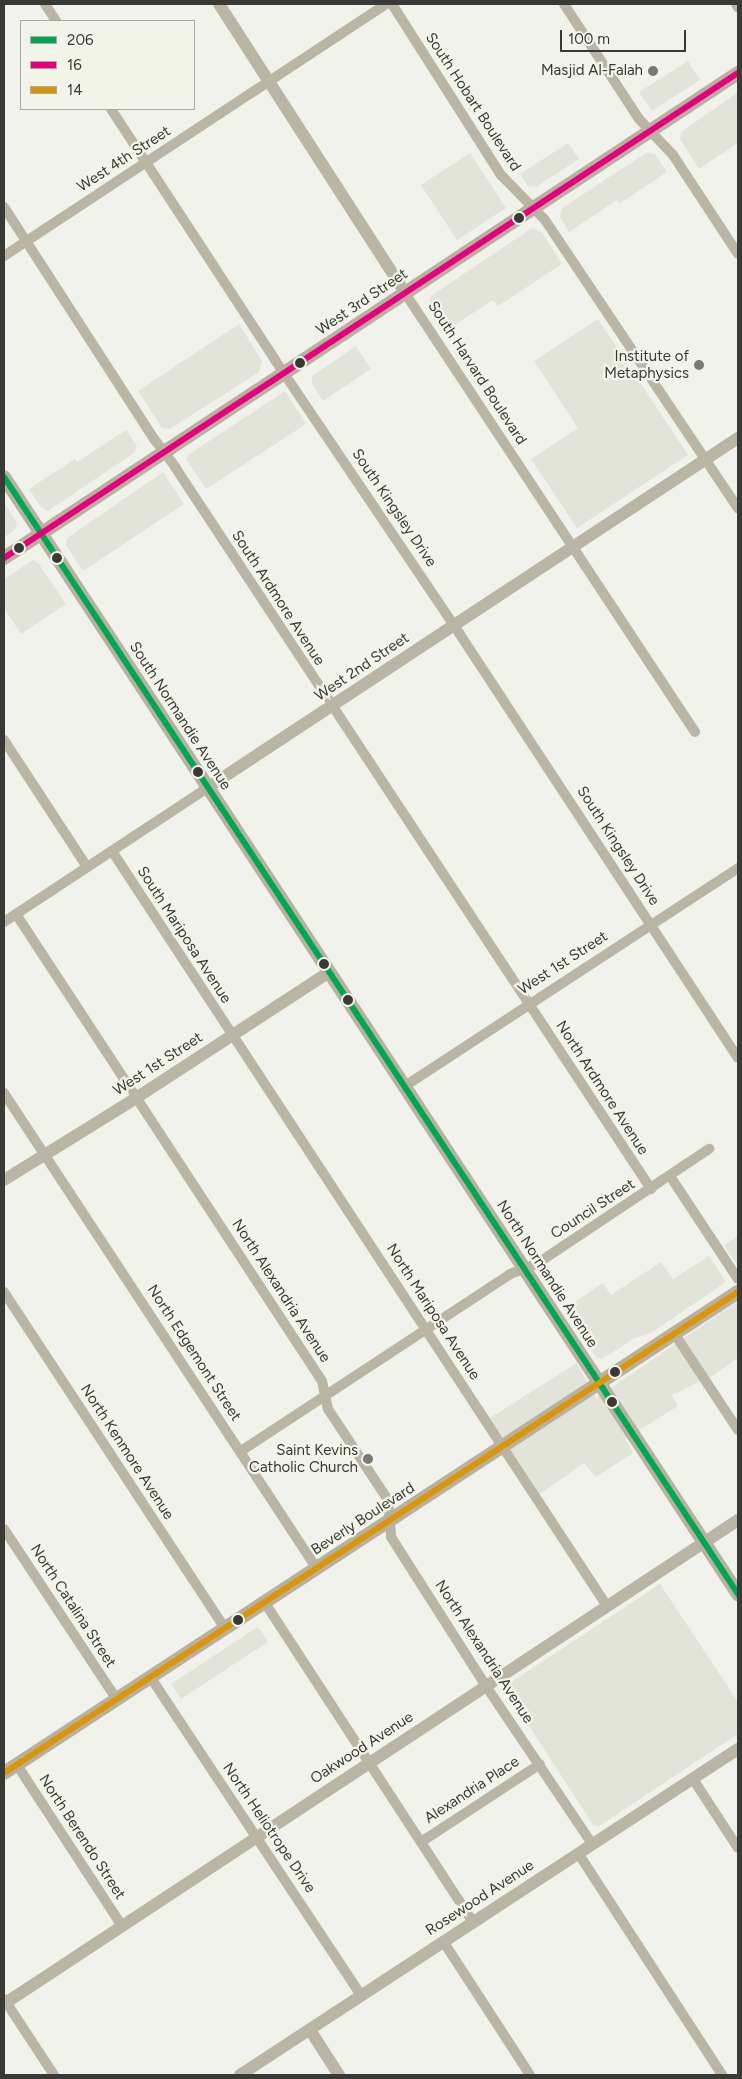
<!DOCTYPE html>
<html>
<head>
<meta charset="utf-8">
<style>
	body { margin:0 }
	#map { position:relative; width:742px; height:2079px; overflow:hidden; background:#f1f2ec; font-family:Figtree,sans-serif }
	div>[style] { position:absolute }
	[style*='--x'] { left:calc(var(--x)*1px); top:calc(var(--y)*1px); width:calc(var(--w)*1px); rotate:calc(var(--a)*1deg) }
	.built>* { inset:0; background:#e3e4d9 }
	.minor>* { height:10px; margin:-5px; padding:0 5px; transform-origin:5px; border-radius:5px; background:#bbb5a5 }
	.tertiary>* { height:12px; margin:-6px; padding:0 6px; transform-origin:6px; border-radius:6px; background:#bbb5a5 }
	.secondary>* { height:14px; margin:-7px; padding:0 7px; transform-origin:7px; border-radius:7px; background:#b9b19f }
	.bus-1>* { height:6px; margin:-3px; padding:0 3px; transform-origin:3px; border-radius:3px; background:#00a651 }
	.bus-2>* { height:6px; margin:-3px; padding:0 3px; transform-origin:3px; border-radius:3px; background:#e5007d }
	.bus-3>* { height:6px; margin:-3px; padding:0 3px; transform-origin:3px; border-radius:3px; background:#da9608 }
	.dots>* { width:14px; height:14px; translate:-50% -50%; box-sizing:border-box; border:2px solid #f2f4ea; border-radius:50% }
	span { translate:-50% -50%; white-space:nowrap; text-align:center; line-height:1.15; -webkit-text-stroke:4.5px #f2f4ea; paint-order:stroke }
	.poi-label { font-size:15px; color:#393935 }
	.right { translate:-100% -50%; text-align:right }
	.street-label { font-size:15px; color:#393935 }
	.frame { position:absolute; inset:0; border:5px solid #393935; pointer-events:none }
	.legend { position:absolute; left:20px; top:20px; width:175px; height:90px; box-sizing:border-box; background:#f2f4ea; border:1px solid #a8a9a2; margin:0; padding:6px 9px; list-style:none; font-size:15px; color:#393935 }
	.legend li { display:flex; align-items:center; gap:10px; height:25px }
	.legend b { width:25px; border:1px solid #a8a9a2 }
	.scale { position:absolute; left:560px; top:30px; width:126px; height:22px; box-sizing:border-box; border:2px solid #393935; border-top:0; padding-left:6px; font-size:15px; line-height:18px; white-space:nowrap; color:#393935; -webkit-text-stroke:4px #f2f4ea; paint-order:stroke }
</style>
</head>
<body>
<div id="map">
	<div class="built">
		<i style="clip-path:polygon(688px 61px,700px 80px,652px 111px,639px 92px)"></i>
		<i style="clip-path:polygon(738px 92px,738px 143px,699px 169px,680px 139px,681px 132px)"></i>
		<i style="clip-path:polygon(568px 143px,579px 159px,536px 187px,528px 186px,520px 174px)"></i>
		<i style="clip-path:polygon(470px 153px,506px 208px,457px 240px,421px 185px)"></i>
		<i style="clip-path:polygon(646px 153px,655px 154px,667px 172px,619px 204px,617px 200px,569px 232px,560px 217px,562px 208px)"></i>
		<i style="clip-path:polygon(532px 228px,542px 232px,562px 264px,498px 306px,493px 300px,447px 330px,429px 304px,431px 296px)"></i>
		<i style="clip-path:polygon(598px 319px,688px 455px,577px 528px,531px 459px,578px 428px,534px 361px)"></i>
		<i style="clip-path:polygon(239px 324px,262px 361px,259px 372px,170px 429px,162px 428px,138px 391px)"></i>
		<i style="clip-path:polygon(356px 346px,371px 369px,323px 401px,312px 384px,312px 376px)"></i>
		<i style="clip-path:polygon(285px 391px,306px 424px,206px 489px,186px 459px,188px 455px)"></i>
		<i style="clip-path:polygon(126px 430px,137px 446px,134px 453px,48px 511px,41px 507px,29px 489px,75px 459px,77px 462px)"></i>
		<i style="clip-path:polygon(163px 472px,184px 504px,83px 571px,66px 545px,67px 538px)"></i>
		<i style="clip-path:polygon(4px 502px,17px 523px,15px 530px,4px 537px)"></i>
		<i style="clip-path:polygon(33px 560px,39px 564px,66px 604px,21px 634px,4px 608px,4px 579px)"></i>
		<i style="clip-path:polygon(738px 1236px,738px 1266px,724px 1245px)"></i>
		<i style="clip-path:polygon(709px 1256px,726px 1282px,651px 1333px,635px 1338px,602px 1359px,596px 1357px,564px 1309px,603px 1283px,611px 1295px,661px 1262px,673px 1279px)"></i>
		<i style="clip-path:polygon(738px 1301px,738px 1358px,714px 1375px,672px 1395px,678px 1406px,625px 1439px,633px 1453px,596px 1477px,584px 1463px,540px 1494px,490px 1418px,577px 1363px,596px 1398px)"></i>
		<i style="clip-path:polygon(660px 1584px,738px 1702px,738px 1734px,599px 1826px,593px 1825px,504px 1687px)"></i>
		<i style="clip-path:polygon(256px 1628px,260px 1629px,268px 1642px,181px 1699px,171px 1684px)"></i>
	</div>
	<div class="minor">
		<i style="--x:45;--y:4;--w:20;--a:57"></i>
		<i style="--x:392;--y:4;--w:203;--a:57.5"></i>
		<i style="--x:501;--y:175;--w:63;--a:45.6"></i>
		<i style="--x:545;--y:220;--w:347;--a:56.2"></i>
		<i style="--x:564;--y:4;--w:137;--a:56.9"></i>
		<i style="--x:639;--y:119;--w:50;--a:46.6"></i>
		<i style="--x:673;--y:155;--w:118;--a:56.7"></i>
		<i style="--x:736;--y:4;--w:4;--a:63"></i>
		<i style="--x:111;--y:109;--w:300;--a:56.8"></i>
		<i style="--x:275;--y:360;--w:329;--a:56"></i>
		<i style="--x:459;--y:633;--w:508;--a:56.72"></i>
		<i style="--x:4;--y:207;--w:278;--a:57.1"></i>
		<i style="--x:155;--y:440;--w:34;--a:53"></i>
		<i style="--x:175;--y:467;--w:865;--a:56.6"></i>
		<i style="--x:4;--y:256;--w:458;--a:-33.4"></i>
		<i style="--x:405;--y:293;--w:526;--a:56.55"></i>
		<i style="--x:4;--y:740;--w:152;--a:56.8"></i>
		<i style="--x:112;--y:851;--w:903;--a:56.75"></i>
		<i style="--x:16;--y:914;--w:558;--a:56.77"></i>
		<i style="--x:322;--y:1381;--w:29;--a:78"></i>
		<i style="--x:328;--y:1409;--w:109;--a:56.6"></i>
		<i style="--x:388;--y:1500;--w:37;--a:85"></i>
		<i style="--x:391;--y:1537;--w:177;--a:57.5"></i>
		<i style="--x:486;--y:1686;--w:190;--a:56.1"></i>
		<i style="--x:4;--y:922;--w:243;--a:-33.4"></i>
		<i style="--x:405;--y:1086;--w:398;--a:-33.2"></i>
		<i style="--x:4;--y:1093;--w:570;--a:56.67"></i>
		<i style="--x:670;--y:1176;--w:123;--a:56.6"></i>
		<i style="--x:4;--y:1292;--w:403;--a:56.7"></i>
		<i style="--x:674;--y:1333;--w:116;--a:56.6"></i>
		<i style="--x:241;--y:1451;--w:322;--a:-33.3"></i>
		<i style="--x:510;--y:1274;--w:30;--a:-21"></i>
		<i style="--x:538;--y:1263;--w:206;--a:-33.7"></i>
		<i style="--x:4;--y:1529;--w:205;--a:56.5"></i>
		<i style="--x:265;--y:1603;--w:381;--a:56.9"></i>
		<i style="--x:151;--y:1678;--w:380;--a:56.5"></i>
		<i style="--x:17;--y:1765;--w:192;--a:56.9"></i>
		<i style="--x:693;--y:1779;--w:82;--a:56.9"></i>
		<i style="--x:421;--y:1842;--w:142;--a:-33.2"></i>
		<i style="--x:578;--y:1853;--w:265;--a:57"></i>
		<i style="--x:443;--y:1941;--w:160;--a:57"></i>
		<i style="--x:4;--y:1999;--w:91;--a:56.7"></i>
	</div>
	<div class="tertiary">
		<i style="--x:219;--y:4;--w:344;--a:57.2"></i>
		<i style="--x:207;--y:788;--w:636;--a:-33.39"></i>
		<i style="--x:4;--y:1180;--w:155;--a:-31.8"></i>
		<i style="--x:136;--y:1098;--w:230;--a:-33.1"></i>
		<i style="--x:4;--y:2004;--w:879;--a:-33.4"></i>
		<i style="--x:310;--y:2030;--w:54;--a:57.2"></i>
		<i style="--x:240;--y:2075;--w:595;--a:-33.21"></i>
	</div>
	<div class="secondary">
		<i style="--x:4;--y:477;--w:1337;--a:56.69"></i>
		<i style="--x:4;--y:558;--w:880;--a:-33.46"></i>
		<i style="--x:4;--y:1773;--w:878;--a:-33.24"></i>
	</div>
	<div class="bus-1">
		<i style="--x:4;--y:477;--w:1337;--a:56.69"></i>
	</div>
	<div class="bus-2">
		<i style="--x:4;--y:558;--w:880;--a:-33.46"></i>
	</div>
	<div class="bus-3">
		<i style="--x:4;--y:1773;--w:878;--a:-33.24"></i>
	</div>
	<div class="dots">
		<i style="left:653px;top:71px;background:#797a75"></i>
		<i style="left:519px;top:218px;background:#393935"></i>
		<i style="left:300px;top:363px;background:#393935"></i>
		<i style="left:699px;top:365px;background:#797a75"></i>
		<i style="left:19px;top:548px;background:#393935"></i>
		<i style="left:57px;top:558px;background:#393935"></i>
		<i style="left:198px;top:772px;background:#393935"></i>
		<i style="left:324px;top:964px;background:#393935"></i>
		<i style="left:348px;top:1000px;background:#393935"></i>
		<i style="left:615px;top:1372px;background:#393935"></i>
		<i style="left:612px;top:1402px;background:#393935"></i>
		<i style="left:368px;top:1459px;background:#797a75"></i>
		<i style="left:238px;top:1620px;background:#393935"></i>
	</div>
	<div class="poi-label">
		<span class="right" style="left:643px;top:71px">Masjid Al-Falah</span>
		<span class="right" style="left:689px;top:365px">Institute of<br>Metaphysics</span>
		<span class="right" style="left:358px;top:1459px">Saint Kevins<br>Catholic Church</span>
	</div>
	<div class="street-label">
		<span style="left:473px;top:102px;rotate:57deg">South Hobart Boulevard</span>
		<span style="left:124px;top:159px;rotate:-33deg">West 4th Street</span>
		<span style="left:362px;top:302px;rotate:-34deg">West 3rd Street</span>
		<span style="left:477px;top:373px;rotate:57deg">South Harvard Boulevard</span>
		<span style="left:394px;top:508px;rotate:56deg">South Kingsley Drive</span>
		<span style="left:278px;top:598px;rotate:57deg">South Ardmore Avenue</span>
		<span style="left:362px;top:667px;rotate:-34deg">West 2nd Street</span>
		<span style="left:180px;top:716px;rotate:57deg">South Normandie Avenue</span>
		<span style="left:618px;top:846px;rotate:57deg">South Kingsley Drive</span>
		<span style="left:184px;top:935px;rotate:57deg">South Mariposa Avenue</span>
		<span style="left:563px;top:963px;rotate:-33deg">West 1st Street</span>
		<span style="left:158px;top:1064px;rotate:-33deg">West 1st Street</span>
		<span style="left:602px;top:1088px;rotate:57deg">North Ardmore Avenue</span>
		<span style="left:593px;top:1209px;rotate:-33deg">Council Street</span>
		<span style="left:547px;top:1274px;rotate:57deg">North Normandie Avenue</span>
		<span style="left:281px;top:1291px;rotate:57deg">North Alexandria Avenue</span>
		<span style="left:433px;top:1312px;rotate:57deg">North Mariposa Avenue</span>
		<span style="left:194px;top:1353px;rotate:57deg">North Edgemont Street</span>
		<span style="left:127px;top:1452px;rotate:57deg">North Kenmore Avenue</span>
		<span style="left:363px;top:1519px;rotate:-33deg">Beverly Boulevard</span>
		<span style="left:73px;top:1606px;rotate:57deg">North Catalina Street</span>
		<span style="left:484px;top:1652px;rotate:57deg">North Alexandria Avenue</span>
		<span style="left:362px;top:1748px;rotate:-33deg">Oakwood Avenue</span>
		<span style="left:472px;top:1790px;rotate:-33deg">Alexandria Place</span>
		<span style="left:269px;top:1828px;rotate:56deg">North Heliotrope Drive</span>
		<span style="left:82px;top:1837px;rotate:57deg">North Berendo Street</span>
		<span style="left:480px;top:1898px;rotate:-33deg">Rosewood Avenue</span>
	</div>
	<div class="frame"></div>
	<ul class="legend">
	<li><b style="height:6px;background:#00a651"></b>206</li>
	<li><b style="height:6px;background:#e5007d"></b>16</li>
	<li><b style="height:6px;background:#da9608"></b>14</li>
	</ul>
	<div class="scale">100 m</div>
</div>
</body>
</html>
